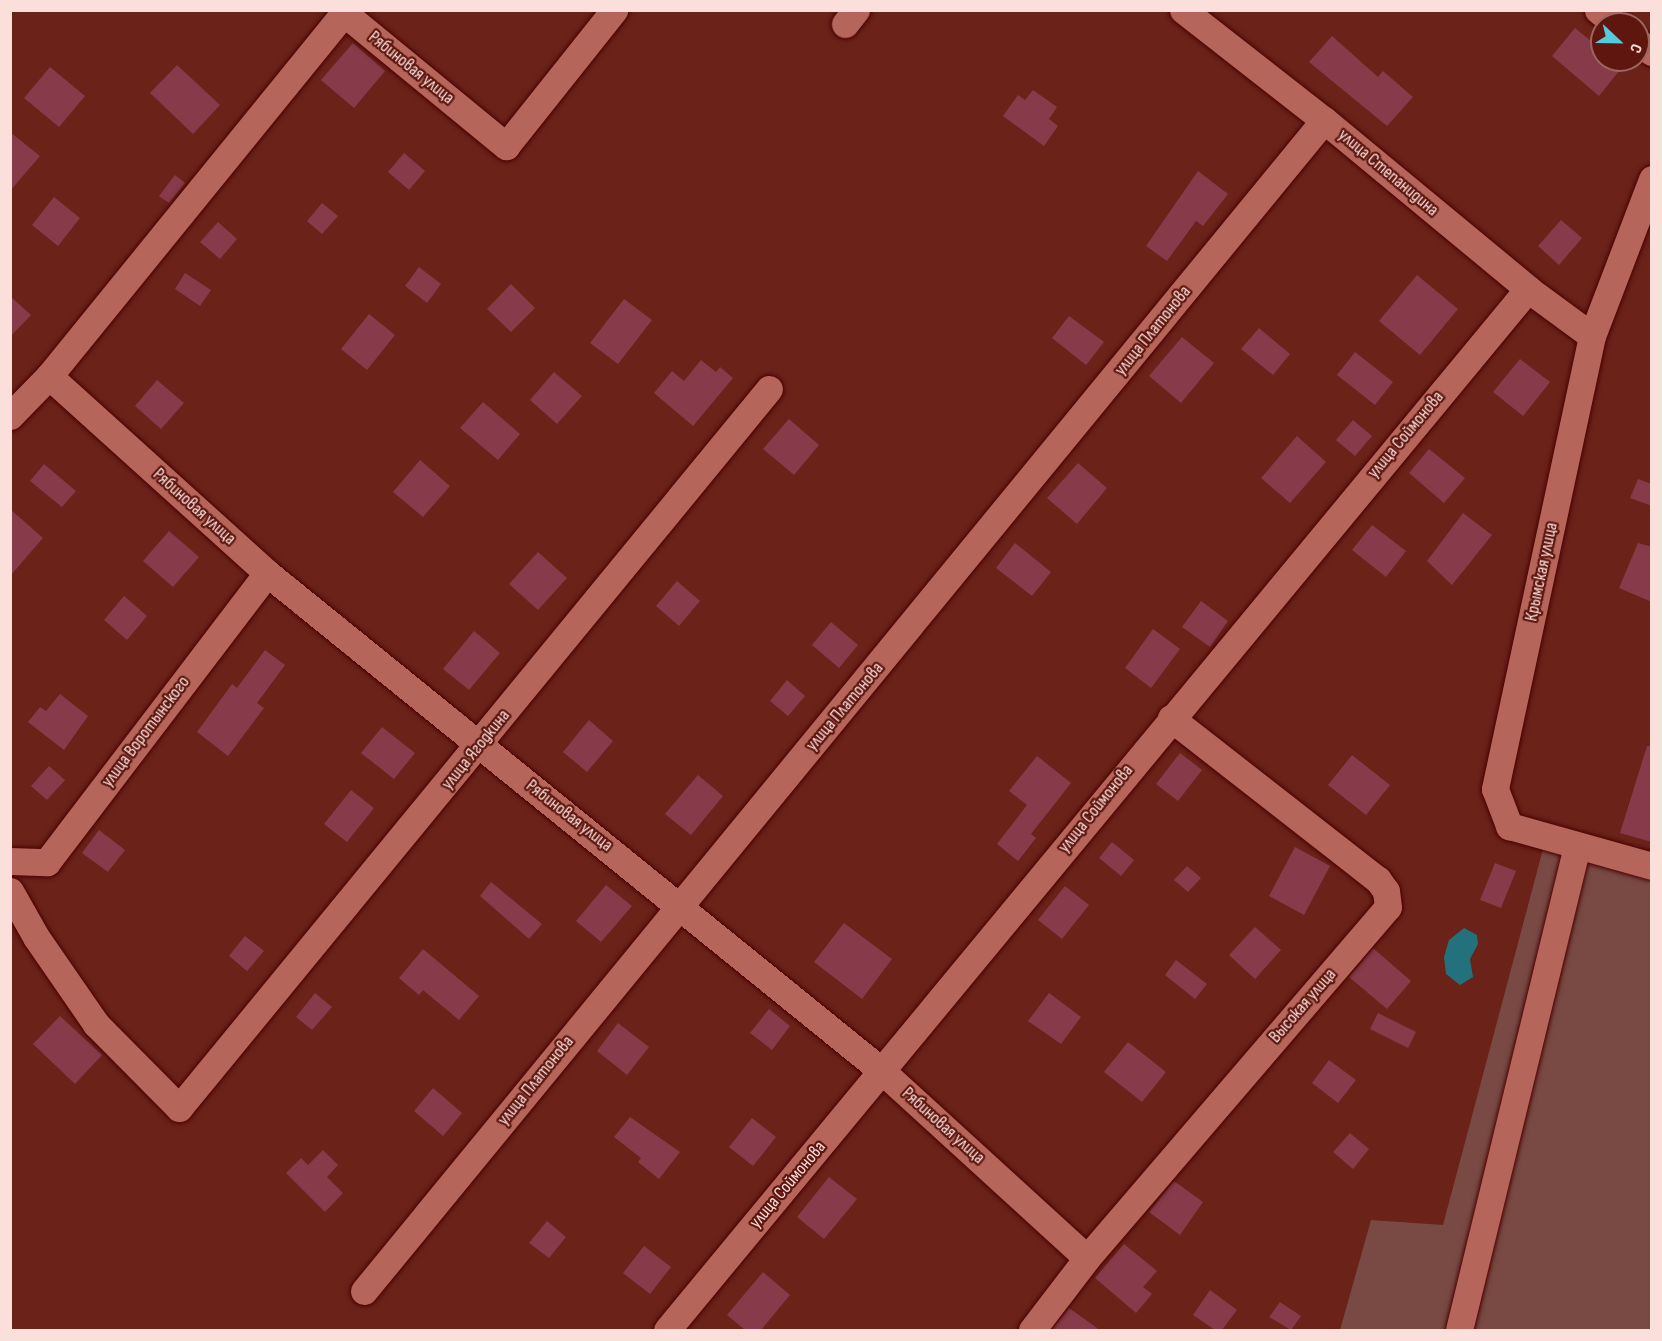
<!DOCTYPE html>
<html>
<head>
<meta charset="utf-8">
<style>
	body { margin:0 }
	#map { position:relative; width:1662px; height:1341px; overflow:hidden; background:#6a2219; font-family:"Sofia Sans Condensed",sans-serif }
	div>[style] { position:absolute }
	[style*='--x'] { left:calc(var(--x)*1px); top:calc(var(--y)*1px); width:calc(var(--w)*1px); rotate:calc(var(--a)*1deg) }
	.green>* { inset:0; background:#784a43 }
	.water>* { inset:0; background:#23717d }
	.building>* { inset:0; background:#873b4a }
	.roads { filter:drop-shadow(0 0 2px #4b0200) drop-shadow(0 0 2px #4b0200) }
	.street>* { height:27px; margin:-13.5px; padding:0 13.5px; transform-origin:13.5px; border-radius:13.5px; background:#b56559 }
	span { translate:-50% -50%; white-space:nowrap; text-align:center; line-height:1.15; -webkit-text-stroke:4.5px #5e160e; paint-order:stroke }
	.street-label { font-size:18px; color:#fbdfda }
	.frame { position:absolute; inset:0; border:12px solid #fbdfda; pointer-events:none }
	.north { position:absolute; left:1590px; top:12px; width:60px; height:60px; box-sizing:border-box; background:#5e160e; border:2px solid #9d6660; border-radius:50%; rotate:112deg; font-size:16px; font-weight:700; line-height:24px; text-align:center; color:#fbdfda }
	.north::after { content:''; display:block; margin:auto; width:21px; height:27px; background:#54cadd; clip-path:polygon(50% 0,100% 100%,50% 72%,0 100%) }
</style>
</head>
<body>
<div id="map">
	<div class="green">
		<i style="clip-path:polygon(1543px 849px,1651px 877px,1651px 1330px,1340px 1330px,1371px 1220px,1443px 1225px)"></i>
	</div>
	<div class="water">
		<i style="clip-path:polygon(1464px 928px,1477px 935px,1478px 944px,1470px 959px,1473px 977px,1460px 985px,1446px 974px,1444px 957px,1449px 940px)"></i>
	</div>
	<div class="building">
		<i style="clip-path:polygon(1575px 28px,1602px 50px,1602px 60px,1628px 60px,1599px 96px,1552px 56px)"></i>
		<i style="clip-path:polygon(1332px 36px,1378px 77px,1383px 71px,1413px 97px,1387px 126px,1309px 62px)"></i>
		<i style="clip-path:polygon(353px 43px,385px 71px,354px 108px,321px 80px)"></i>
		<i style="clip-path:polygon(177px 65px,220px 105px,193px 134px,150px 93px)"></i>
		<i style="clip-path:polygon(50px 67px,85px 96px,59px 127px,24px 98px)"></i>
		<i style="clip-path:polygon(1033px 90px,1057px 107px,1049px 119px,1058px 126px,1044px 146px,1003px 116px,1018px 95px,1025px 100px)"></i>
		<i style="clip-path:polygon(10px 132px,40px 156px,10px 191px)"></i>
		<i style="clip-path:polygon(404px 153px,425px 171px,409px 190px,388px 172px)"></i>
		<i style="clip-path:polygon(1198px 171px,1228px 194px,1203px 226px,1196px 221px,1167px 261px,1146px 246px)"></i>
		<i style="clip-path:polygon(175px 175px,185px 183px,169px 203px,159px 196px)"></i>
		<i style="clip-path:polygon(54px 197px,80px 218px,58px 246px,32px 225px)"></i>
		<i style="clip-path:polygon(322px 203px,338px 216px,322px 234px,307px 221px)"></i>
		<i style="clip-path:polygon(1561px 220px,1582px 238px,1559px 265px,1538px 246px)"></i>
		<i style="clip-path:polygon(218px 222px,237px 239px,220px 259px,200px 242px)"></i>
		<i style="clip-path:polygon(419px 267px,441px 284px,427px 303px,405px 286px)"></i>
		<i style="clip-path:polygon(185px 273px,211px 290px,200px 306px,175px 289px)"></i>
		<i style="clip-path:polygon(1417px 275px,1458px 309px,1420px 355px,1379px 321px)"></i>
		<i style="clip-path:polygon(511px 284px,535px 308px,511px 332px,487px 309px)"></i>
		<i style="clip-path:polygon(10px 296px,31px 315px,10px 337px)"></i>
		<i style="clip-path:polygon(624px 299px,652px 320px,618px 364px,590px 343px)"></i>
		<i style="clip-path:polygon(369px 314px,395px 335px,367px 370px,341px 349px)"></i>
		<i style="clip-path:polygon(1069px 316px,1104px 342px,1086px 365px,1052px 338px)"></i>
		<i style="clip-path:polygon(1259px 328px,1290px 354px,1273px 375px,1241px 349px)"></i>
		<i style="clip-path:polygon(1182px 337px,1214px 363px,1181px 403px,1149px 376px)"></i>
		<i style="clip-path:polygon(1355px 352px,1393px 382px,1375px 405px,1337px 375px)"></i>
		<i style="clip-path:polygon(1520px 359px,1550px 382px,1523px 416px,1493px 392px)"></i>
		<i style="clip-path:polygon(701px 360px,716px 372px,720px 367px,733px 378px,693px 426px,654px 393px,672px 371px,684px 381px)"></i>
		<i style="clip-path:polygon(554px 372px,582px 396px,557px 424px,530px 400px)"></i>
		<i style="clip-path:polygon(157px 380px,184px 403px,161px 429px,135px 406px)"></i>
		<i style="clip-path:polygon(483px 402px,520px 434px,498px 460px,460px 428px)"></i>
		<i style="clip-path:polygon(789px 419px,819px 445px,794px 475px,763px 449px)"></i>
		<i style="clip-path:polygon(1353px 420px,1372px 436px,1355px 456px,1336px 440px)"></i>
		<i style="clip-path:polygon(1297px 436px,1326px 462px,1290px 503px,1261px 478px)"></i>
		<i style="clip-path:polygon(1429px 449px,1465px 478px,1444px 503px,1409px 473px)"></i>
		<i style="clip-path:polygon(420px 460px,450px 486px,423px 517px,393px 492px)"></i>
		<i style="clip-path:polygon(1078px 463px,1107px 488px,1077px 524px,1047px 498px)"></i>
		<i style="clip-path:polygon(44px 464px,76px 491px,62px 507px,30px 481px)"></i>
		<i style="clip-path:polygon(1638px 479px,1652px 484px,1652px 506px,1630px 498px)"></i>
		<i style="clip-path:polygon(10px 509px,43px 538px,10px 576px)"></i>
		<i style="clip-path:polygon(1463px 513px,1492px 535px,1452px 585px,1427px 561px)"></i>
		<i style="clip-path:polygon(1372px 525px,1406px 551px,1386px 577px,1352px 550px)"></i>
		<i style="clip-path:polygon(169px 531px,199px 557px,173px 587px,143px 561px)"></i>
		<i style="clip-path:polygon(1015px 543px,1051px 572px,1032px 596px,996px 568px)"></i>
		<i style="clip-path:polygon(1638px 543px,1652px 547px,1652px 602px,1619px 588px)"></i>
		<i style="clip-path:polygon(538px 552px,567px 578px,538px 610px,509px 584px)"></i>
		<i style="clip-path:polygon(677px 581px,700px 601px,679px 626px,656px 606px)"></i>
		<i style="clip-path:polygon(124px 596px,147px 616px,127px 640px,104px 620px)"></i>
		<i style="clip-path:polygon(1201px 601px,1228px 621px,1210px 647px,1182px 627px)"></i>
		<i style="clip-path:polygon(831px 622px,858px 645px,839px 668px,812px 645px)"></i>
		<i style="clip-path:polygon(1153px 629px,1180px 649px,1151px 688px,1125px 668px)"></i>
		<i style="clip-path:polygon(474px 631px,500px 653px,469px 690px,443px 669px)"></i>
		<i style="clip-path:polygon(265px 650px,285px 665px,257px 703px,264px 708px,228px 756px,197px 732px,232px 684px,237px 688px)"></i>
		<i style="clip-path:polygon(787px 680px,805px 696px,788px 716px,770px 701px)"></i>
		<i style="clip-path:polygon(60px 694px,88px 716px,64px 750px,28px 722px,40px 707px,46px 711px)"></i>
		<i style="clip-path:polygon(589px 720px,613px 741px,587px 772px,563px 752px)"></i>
		<i style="clip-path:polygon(382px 727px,415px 753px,394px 779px,361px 753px)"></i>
		<i style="clip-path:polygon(1647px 746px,1652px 746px,1652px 842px,1620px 833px)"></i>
		<i style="clip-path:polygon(1180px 753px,1202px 770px,1178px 801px,1156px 784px)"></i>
		<i style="clip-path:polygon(1352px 755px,1390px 785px,1366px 815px,1328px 785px)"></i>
		<i style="clip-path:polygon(1037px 756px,1071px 783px,1031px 834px,1036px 838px,1018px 861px,997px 844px,1027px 805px,1009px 791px)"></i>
		<i style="clip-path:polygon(49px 766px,65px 780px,47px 800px,31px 786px)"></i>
		<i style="clip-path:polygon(698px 775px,723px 796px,691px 835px,665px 814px)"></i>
		<i style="clip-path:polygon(351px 790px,374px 808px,347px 842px,324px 824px)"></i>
		<i style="clip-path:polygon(99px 830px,125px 850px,108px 872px,82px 853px)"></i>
		<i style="clip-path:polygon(1112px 842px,1134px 860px,1121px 876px,1099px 858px)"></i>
		<i style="clip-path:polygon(1295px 847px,1330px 866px,1304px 915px,1269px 896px)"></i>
		<i style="clip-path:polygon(1495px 863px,1516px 871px,1501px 908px,1480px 900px)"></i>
		<i style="clip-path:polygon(1187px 866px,1201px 878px,1188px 892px,1174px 880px)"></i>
		<i style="clip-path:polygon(491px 882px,542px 924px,529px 939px,480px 896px)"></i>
		<i style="clip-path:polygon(606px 885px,632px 906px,601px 942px,576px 921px)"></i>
		<i style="clip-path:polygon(1065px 886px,1089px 905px,1062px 939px,1038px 920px)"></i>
		<i style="clip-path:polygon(844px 923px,892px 959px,862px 999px,814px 962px)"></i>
		<i style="clip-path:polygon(1255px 927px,1281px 950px,1255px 979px,1229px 955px)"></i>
		<i style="clip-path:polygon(245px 936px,264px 951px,247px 971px,229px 956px)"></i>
		<i style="clip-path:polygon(1373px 948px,1411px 981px,1387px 1009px,1349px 977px)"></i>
		<i style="clip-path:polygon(423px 949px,479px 996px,459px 1020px,423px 990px,419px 995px,399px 978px)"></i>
		<i style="clip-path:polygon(1176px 960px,1207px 984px,1195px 999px,1165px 975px)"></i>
		<i style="clip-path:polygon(315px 993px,332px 1007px,312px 1030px,296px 1017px)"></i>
		<i style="clip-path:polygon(1049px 993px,1081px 1017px,1061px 1044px,1028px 1021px)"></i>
		<i style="clip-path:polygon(769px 1009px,790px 1026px,772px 1050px,750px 1033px)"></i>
		<i style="clip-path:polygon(1378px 1013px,1416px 1032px,1408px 1048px,1370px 1029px)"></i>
		<i style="clip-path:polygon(60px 1016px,102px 1055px,75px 1084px,33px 1044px)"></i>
		<i style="clip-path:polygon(618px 1023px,649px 1047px,627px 1075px,597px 1051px)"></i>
		<i style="clip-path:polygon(1128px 1042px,1166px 1072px,1142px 1102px,1104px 1072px)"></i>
		<i style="clip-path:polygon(1329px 1060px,1356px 1080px,1338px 1103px,1312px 1083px)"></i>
		<i style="clip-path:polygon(433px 1088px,462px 1113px,443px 1136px,414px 1111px)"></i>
		<i style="clip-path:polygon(630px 1117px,680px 1152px,659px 1179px,638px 1162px,641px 1158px,614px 1137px)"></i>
		<i style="clip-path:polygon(752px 1118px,776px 1137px,753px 1166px,729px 1147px)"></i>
		<i style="clip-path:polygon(1350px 1133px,1369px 1149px,1353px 1169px,1333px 1152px)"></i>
		<i style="clip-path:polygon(323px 1150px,338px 1165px,327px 1177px,343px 1193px,325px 1212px,286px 1173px,301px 1158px,308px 1165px)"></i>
		<i style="clip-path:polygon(829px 1177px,857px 1199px,824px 1239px,797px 1217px)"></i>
		<i style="clip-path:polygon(1174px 1181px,1203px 1202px,1180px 1235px,1149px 1212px)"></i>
		<i style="clip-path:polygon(547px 1221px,566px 1237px,549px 1258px,529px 1243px)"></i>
		<i style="clip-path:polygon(1124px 1244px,1157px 1271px,1143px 1287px,1152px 1294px,1136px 1313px,1095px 1278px)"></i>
		<i style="clip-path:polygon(644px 1246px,671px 1267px,650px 1294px,623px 1273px)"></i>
		<i style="clip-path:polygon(763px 1272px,790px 1295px,761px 1330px,745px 1330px,727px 1315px)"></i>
		<i style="clip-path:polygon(1210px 1290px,1237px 1310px,1222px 1330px,1215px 1330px,1193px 1315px)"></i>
		<i style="clip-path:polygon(1280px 1302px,1301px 1316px,1291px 1330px,1269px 1317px)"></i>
		<i style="clip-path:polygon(1069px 1308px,1100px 1330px,1051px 1330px)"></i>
	</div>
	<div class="roads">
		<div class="street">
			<i style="--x:1183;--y:10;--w:179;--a:38"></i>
			<i style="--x:1324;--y:120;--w:265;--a:39.6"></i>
			<i style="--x:1528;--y:289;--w:79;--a:36.3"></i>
			<i style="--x:1598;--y:10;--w:22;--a:39"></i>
			<i style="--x:845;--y:24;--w:18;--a:-52"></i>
			<i style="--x:1638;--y:42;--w:17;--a:36"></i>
			<i style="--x:1652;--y:179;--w:168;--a:110.9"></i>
			<i style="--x:1592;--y:336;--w:463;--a:102.1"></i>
			<i style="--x:1495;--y:789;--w:40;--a:69"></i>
			<i style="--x:1509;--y:826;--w:148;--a:15.6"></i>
			<i style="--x:49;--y:376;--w:294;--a:42.1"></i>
			<i style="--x:267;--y:573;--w:791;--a:39"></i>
			<i style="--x:882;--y:1071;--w:277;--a:42.4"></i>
			<i style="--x:10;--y:416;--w:56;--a:-45.7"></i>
			<i style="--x:49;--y:376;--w:468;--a:-50.9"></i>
			<i style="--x:344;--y:13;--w:210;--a:39.4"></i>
			<i style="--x:506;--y:146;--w:174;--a:-51.5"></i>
			<i style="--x:10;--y:861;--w:37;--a:2"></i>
			<i style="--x:47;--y:862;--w:363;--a:-52.7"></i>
			<i style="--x:10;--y:891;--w:53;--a:60.5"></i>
			<i style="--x:36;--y:937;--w:106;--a:55.4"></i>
			<i style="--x:96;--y:1024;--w:118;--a:45.3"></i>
			<i style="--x:179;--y:1108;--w:930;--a:-50.63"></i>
			<i style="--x:364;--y:1291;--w:1514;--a:-50.65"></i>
			<i style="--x:667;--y:1330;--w:1351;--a:-50.41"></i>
			<i style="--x:1032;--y:1330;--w:91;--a:-52.6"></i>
			<i style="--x:1087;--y:1258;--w:462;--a:-49.4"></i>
			<i style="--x:1388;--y:907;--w:16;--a:-97"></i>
			<i style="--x:1386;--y:891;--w:14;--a:-126"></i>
			<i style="--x:1378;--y:880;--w:263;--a:-142"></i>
			<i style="--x:1459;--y:1330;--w:497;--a:-76.3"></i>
		</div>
	</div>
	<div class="street-label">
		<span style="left:411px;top:68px;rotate:39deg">Рябиновая улица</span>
		<span style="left:1388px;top:173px;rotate:40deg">улица Степанидина</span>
		<span style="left:1153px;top:331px;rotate:-51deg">улица Платонова</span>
		<span style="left:1406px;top:435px;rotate:-50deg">улица Соймонова</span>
		<span style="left:194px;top:507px;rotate:42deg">Рябиновая улица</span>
		<span style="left:1542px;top:572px;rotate:-78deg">Крымская улица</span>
		<span style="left:845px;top:707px;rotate:-50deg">улица Платонова</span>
		<span style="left:146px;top:732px;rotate:-53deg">улица Воротынского</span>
		<span style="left:476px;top:750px;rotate:-51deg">улица Ягодкина</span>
		<span style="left:1096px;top:809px;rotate:-51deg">улица Соймонова</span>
		<span style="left:569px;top:816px;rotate:38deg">Рябиновая улица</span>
		<span style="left:1303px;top:1006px;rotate:-49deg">Высокая улица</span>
		<span style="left:536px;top:1081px;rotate:-51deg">улица Платонова</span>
		<span style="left:943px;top:1126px;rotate:42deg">Рябиновая улица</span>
		<span style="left:788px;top:1185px;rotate:-50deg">улица Соймонова</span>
	</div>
	<div class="frame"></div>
	<div class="north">С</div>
</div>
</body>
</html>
